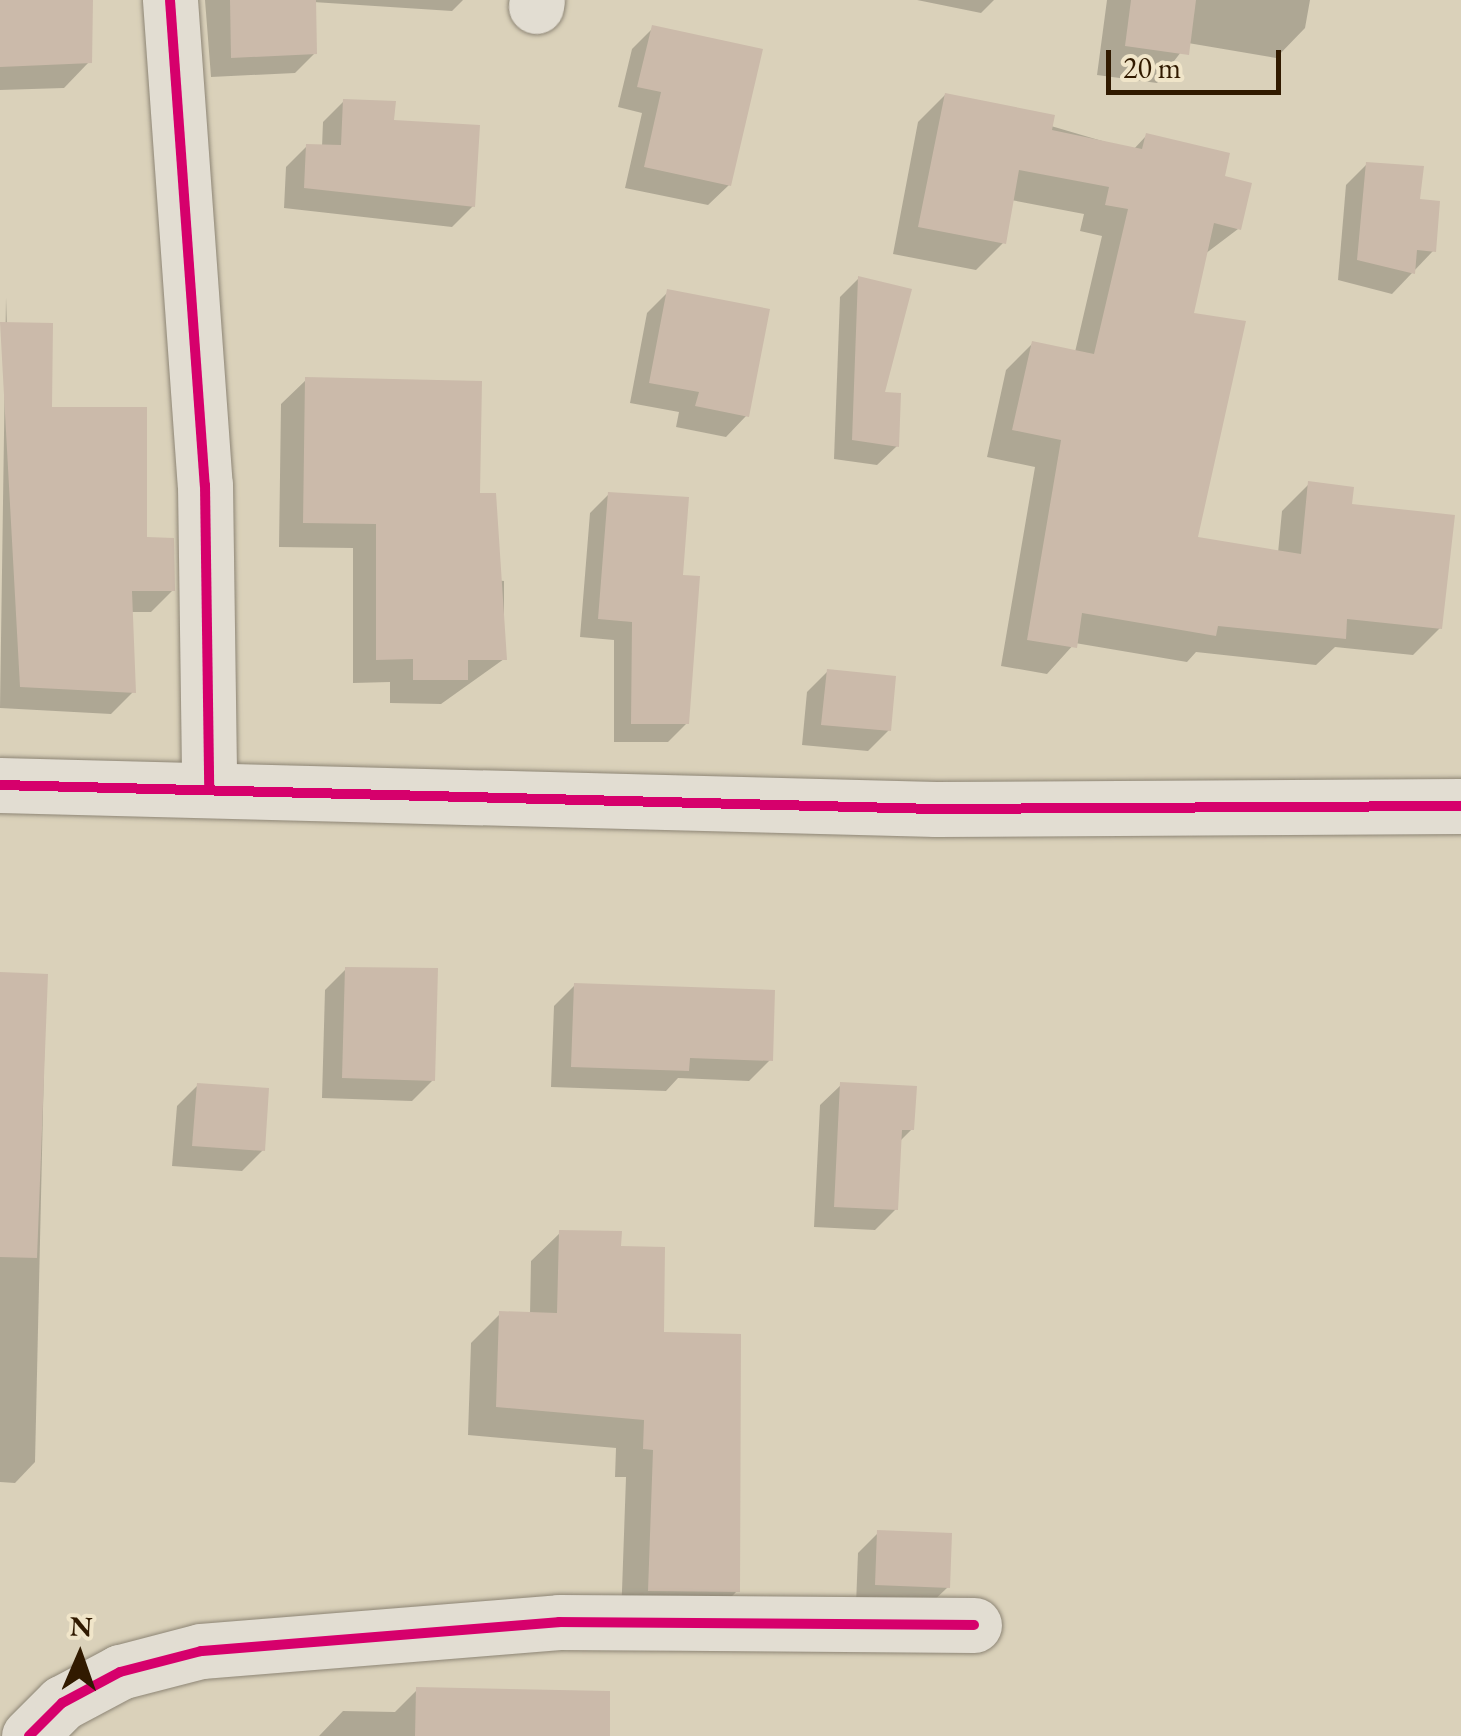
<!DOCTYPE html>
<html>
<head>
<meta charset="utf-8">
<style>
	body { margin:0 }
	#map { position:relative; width:1461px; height:1736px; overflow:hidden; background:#dad1ba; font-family:"EB Garamond",serif }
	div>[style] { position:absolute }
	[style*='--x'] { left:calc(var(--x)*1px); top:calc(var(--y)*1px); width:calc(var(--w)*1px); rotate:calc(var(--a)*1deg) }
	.shadow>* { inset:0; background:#0003 }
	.building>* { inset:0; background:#cbbaaa }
	.roads { filter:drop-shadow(0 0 2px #8d8575) drop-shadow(0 0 2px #8d8575) }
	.street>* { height:55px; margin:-27.5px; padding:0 27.5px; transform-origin:27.5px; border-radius:27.5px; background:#e2ddd2 }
	.secondary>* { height:55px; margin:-27.5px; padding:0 27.5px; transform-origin:27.5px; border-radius:27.5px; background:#e2ddd2 }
	.cycleway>* { height:10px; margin:-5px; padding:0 5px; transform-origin:5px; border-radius:5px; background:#d6006c }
	span { translate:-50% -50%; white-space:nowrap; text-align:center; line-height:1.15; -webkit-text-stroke:10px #f0e5c9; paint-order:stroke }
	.north { position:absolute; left:30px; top:1606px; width:100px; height:100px; -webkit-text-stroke:8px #f0e5c9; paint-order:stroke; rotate:2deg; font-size:28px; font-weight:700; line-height:40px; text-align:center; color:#311a00 }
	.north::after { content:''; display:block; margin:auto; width:35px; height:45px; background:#311a00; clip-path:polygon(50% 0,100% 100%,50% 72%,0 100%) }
	.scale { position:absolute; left:1106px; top:50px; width:175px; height:45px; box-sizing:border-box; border:5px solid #311a00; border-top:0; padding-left:12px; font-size:30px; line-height:35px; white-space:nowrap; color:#311a00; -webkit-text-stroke:8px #f0e5c9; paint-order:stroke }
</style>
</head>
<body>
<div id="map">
	<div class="shadow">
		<i style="clip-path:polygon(0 0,90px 0,89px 62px,64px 88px,0 90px)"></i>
		<i style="clip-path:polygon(205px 0,463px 0,452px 11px,313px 2px,315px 53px,295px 73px,211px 77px)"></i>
		<i style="clip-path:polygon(917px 0,994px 0,981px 13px)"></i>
		<i style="clip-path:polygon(1107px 0,1310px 0,1305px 28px,1276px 58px,1188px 43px,1157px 83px,1097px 75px)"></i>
		<i style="clip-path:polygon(653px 28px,729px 185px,708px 205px,625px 188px,642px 113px,618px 107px,632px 49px)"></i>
		<i style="clip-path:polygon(945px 95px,1133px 150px,1146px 136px,1223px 178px,1238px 229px,1205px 254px,1190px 315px,1195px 539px,1278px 553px,1282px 511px,1309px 484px,1349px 506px,1440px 628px,1413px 655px,1335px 647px,1316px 665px,1196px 652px,1187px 662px,1075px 643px,1047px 674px,1001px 666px,1035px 467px,987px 457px,1006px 370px,1033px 343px,1075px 352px,1102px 236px,1080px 231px,1084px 214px,1011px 200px,1003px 243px,976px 270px,893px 254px,918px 122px)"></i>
		<i style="clip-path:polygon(344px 101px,391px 122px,473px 206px,452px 227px,284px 208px,286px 167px,307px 146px,322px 147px,323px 122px)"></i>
		<i style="clip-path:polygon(1367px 164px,1418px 202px,1433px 251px,1392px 294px,1338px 280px,1346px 185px)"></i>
		<i style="clip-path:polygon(859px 278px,897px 446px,877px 465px,834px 459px,840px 297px)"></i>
		<i style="clip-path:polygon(668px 292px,746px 416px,726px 437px,676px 427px,679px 412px,630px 403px,647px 313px)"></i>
		<i style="clip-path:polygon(6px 297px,7px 325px,49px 409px,173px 590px,151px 612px,130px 612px,133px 692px,111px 714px,0 708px)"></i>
		<i style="clip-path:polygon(306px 380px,477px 495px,494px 580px,504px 581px,504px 659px,441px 704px,390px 703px,390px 682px,353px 683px,353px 548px,279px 547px,281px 404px)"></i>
		<i style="clip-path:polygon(609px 494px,680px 577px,687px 723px,668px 742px,614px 742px,614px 640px,580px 637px,590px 513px)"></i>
		<i style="clip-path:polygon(828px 671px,889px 730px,868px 751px,802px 745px,807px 692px)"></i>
		<i style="clip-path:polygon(346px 969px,433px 1080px,412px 1101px,322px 1098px,325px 990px)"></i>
		<i style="clip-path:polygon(0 974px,46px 976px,35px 1462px,15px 1483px,0 1482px)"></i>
		<i style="clip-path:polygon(575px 985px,770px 1060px,749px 1081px,678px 1078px,666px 1091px,551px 1087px,554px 1006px)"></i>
		<i style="clip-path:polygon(198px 1085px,263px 1150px,242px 1171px,172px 1166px,177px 1106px)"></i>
		<i style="clip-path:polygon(841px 1085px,912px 1129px,899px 1142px,896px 1209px,875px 1230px,814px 1227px,820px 1105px)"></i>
		<i style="clip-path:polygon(560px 1233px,619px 1248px,661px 1334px,737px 1591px,709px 1620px,621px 1619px,626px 1477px,615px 1477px,616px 1448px,468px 1435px,471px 1343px,500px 1314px,530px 1315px,531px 1261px)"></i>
		<i style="clip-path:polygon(878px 1533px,948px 1587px,927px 1607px,856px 1605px,858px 1553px)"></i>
		<i style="clip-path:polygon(417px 1690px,607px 1736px,319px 1736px,343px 1711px,395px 1712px)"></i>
	</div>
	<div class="building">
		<i style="clip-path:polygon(0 0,93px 0,92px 63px,0 67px)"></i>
		<i style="clip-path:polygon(230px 0,316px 0,317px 54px,231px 58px)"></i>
		<i style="clip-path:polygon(1131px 0,1196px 0,1189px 55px,1125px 46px)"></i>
		<i style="clip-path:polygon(652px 25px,763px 49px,731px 186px,644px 167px,661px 92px,637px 87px)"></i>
		<i style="clip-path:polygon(945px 93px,1055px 115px,1052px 130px,1142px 149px,1146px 133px,1230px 153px,1225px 176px,1252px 183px,1241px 230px,1214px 223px,1194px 313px,1246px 321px,1198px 537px,1301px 554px,1308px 481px,1354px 487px,1352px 504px,1455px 515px,1442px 629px,1347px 619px,1346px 639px,1218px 626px,1216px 636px,1082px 613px,1077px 648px,1027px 640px,1061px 440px,1012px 430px,1032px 341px,1094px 354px,1128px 209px,1105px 205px,1109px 187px,1019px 170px,1006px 244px,918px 227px)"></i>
		<i style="clip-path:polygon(343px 99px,396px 101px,394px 120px,480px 125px,475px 207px,304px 188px,306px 144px,341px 145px)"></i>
		<i style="clip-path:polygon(1366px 162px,1424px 166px,1420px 199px,1440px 201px,1436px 252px,1417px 250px,1415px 274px,1357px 260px)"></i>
		<i style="clip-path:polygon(858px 276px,912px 289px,885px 392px,901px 393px,899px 447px,852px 440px)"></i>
		<i style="clip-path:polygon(667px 289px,770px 309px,749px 417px,695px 406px,699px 392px,649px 383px)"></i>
		<i style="clip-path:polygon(0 322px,53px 323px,52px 407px,147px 407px,147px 537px,174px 538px,175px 591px,132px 591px,136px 693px,20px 687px)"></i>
		<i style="clip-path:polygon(305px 377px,482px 381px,480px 493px,496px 493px,507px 660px,468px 660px,468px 680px,413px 680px,413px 659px,376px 660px,376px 524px,303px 523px)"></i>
		<i style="clip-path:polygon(608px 492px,689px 497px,683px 575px,700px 576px,689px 724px,631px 724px,632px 622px,598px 619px)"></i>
		<i style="clip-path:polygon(827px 669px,896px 676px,891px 731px,821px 725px)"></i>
		<i style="clip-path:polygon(345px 967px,438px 968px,435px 1081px,342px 1078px)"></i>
		<i style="clip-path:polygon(0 972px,48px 974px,37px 1258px,0 1257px)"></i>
		<i style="clip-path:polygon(574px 983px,775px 990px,773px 1061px,690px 1058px,689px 1071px,571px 1067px)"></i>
		<i style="clip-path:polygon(840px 1082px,917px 1086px,914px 1130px,902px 1130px,898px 1210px,834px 1207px)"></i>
		<i style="clip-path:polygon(197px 1083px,269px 1088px,265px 1151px,192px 1146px)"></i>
		<i style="clip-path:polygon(559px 1230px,622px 1231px,621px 1246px,665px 1247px,664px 1332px,741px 1334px,740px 1592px,648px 1591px,653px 1450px,643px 1449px,644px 1420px,496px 1407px,499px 1311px,557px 1313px)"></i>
		<i style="clip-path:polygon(877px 1530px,952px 1533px,950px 1588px,875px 1585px)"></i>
		<i style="clip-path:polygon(416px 1687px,610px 1691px,610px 1736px,415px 1736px)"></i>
	</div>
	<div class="roads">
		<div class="street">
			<i style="--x:170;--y:0;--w:486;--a:85.9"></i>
			<i style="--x:205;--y:485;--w:301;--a:89.2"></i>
			<i style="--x:536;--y:6;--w:6;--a:-81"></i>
			<i style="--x:29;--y:1736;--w:47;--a:-45"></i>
			<i style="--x:62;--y:1703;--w:66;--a:-28.1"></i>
			<i style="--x:120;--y:1672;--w:84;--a:-14.5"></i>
			<i style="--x:201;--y:1651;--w:359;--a:-4.6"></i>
			<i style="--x:559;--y:1622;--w:415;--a:0.4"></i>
		</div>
		<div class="secondary">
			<i style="--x:0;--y:785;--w:936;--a:1.47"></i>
			<i style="--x:936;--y:809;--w:525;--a:-0.33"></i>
		</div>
	</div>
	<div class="cycleway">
		<i style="--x:170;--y:0;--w:486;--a:85.9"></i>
		<i style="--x:205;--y:485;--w:301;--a:89.2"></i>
		<i style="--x:0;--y:785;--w:936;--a:1.47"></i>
		<i style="--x:936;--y:809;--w:525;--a:-0.33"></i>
		<i style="--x:29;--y:1736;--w:47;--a:-45"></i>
		<i style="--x:62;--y:1703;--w:66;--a:-28.1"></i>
		<i style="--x:120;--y:1672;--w:84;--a:-14.5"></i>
		<i style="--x:201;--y:1651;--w:359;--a:-4.6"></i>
		<i style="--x:559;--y:1622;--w:415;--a:0.4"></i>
	</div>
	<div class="north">N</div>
	<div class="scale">20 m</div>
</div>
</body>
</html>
